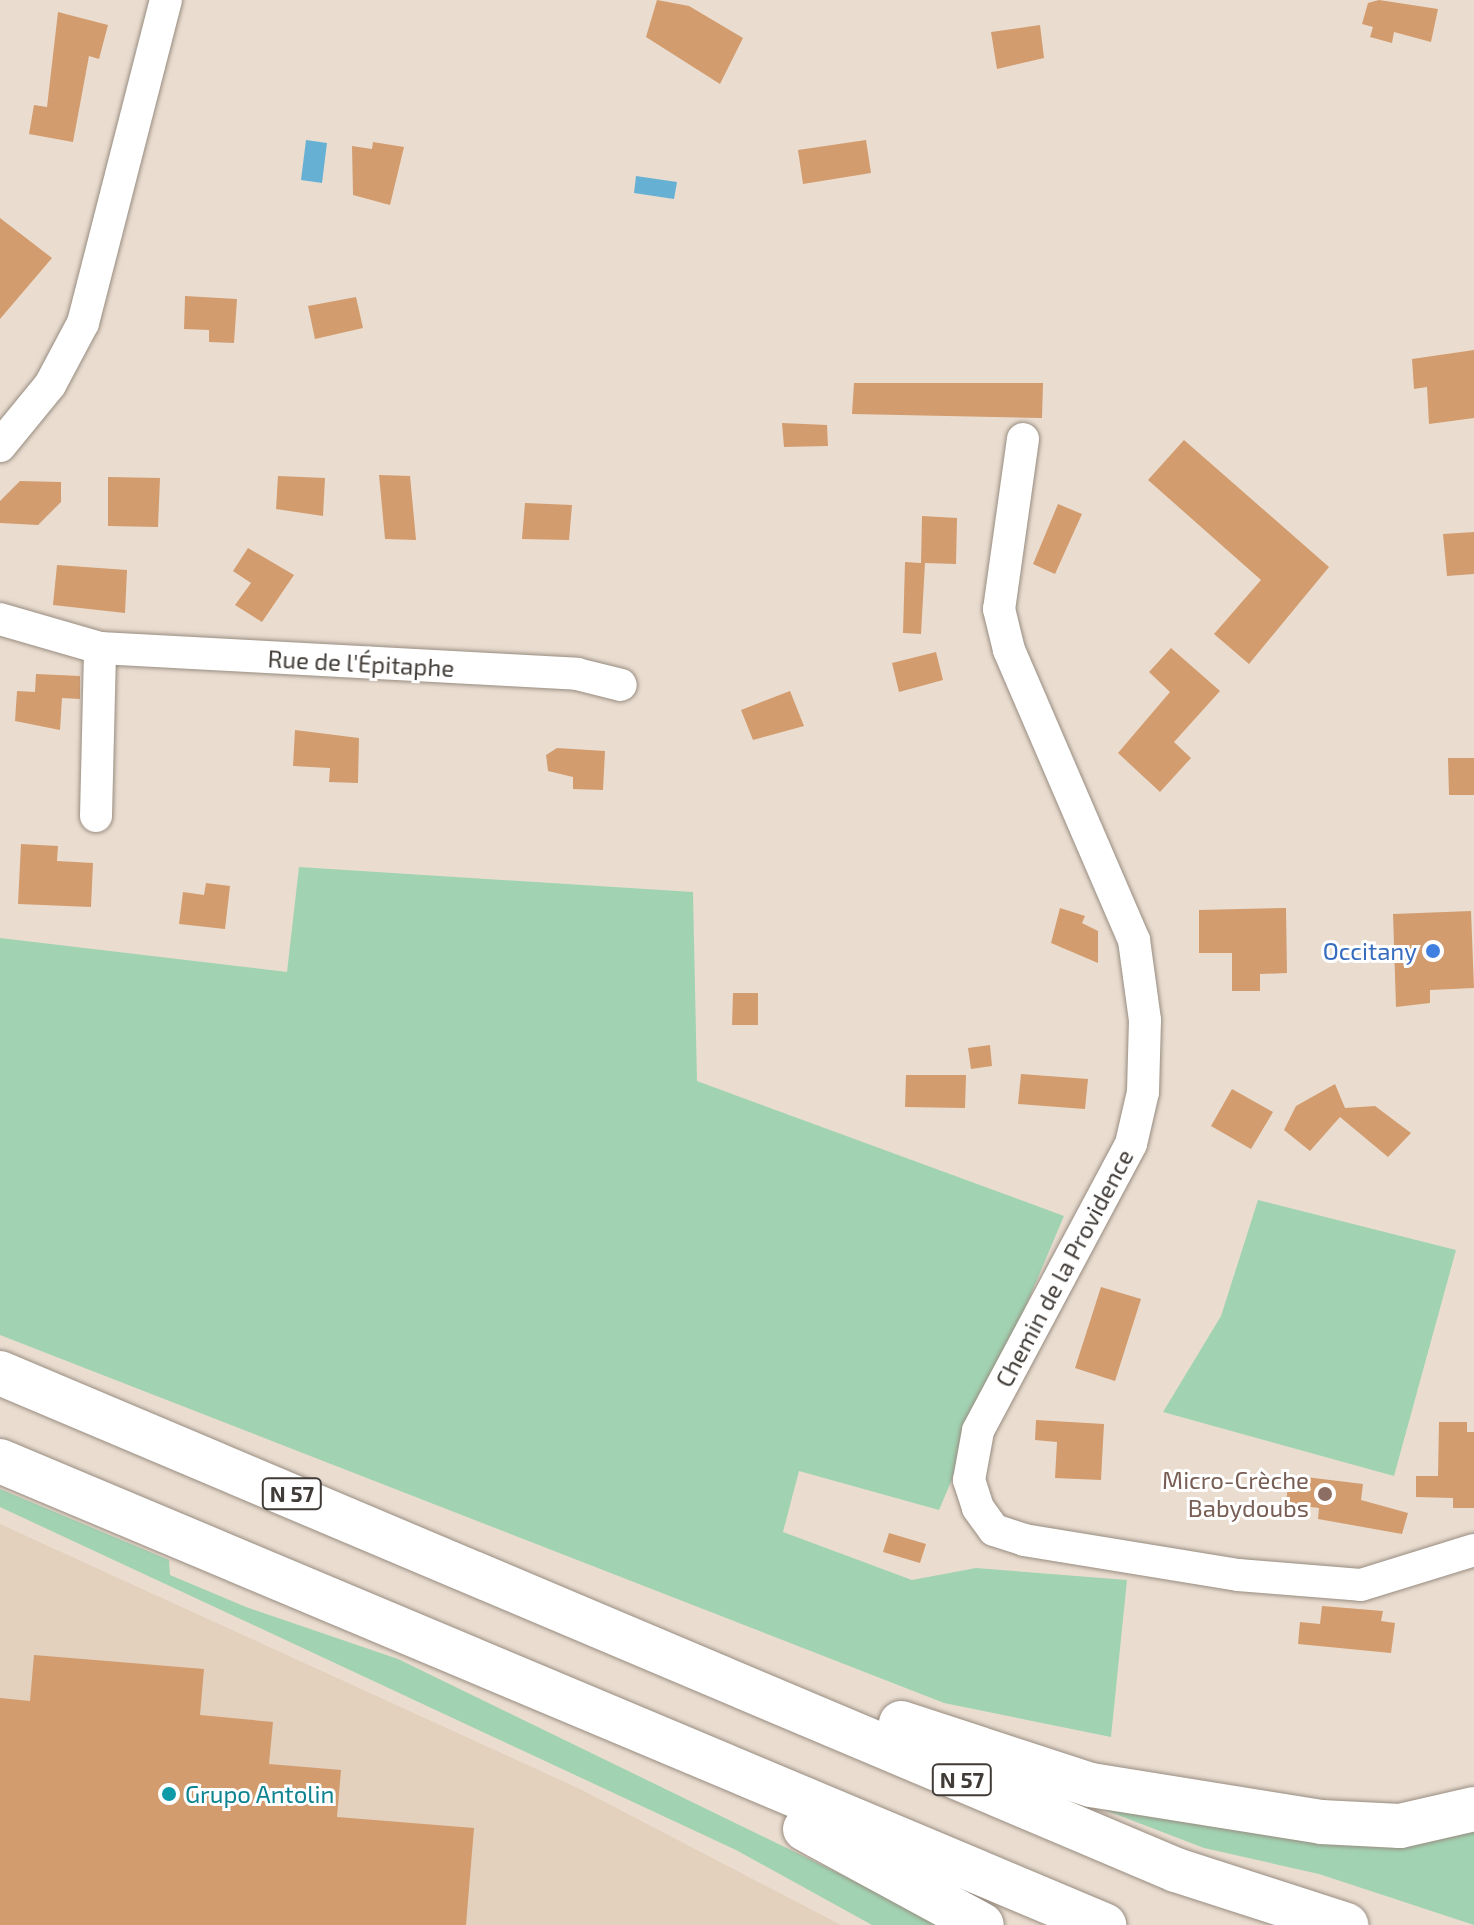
<!DOCTYPE html>
<html>
<head>
<meta charset="utf-8">
<style>
	body { margin:0 }
	#map { position:relative; width:1474px; height:1925px; overflow:hidden; background:#eaddd0; font-family:"Exo 2",sans-serif }
	div>[style] { position:absolute }
	[style*='--x'] { left:calc(var(--x)*1px); top:calc(var(--y)*1px); width:calc(var(--w)*1px); rotate:calc(var(--a)*1deg) }
	.built>* { inset:0; background:#e3d0bd }
	.green>* { inset:0; background:#a1d3b2 }
	.water>* { inset:0; background:#66b1d3 }
	.building>* { inset:0; background:#d29c6e }
	.roads { filter:drop-shadow(0 0 2px #988c80) drop-shadow(0 0 2px #988c80) }
	.minor>* { height:32px; margin:-16px; padding:0 16px; transform-origin:16px; border-radius:16px; background:#fff }
	.highway>* { height:44px; margin:-22px; padding:0 22px; transform-origin:22px; border-radius:22px; background:#fff }
	.dots>* { width:22px; height:22px; translate:-50% -50%; box-sizing:border-box; border:4px solid #fff; border-radius:50% }
	span { translate:-50% -50%; white-space:nowrap; text-align:center; line-height:1.15; -webkit-text-stroke:6px #fff; paint-order:stroke }
	.shield-label span { padding:2px 6px; background:#fff; border:2px solid; border-radius:6px; -webkit-text-stroke-width:0 }
	.shield-label { font-size:22px; color:#403b36; font-weight:700 }
	.street-label { font-size:24px; color:#403b36 }
	.shop-label { font-size:24px; color:#366cbe }
	.right { translate:-100% -50%; text-align:right }
	.education-label { font-size:24px; color:#785e54 }
	.culture-label { font-size:24px; color:#0d838f }
	.left { translate:0 -50%; text-align:left }
</style>
</head>
<body>
<div id="map">
	<div class="built">
		<i style="clip-path:polygon(0 1524px,580px 1789px,841px 1925px,0 1925px)"></i>
	</div>
	<div class="green">
		<i style="clip-path:polygon(299px 867px,693px 892px,697px 1081px,1064px 1216px,939px 1510px,799px 1471px,783px 1532px,912px 1580px,976px 1568px,1127px 1580px,1111px 1737px,944px 1703px,0 1335px,0 938px,287px 972px)"></i>
		<i style="clip-path:polygon(1258px 1200px,1456px 1250px,1394px 1476px,1163px 1412px,1221px 1316px)"></i>
		<i style="clip-path:polygon(0 1489px,169px 1560px,170px 1575px,246px 1607px,398px 1659px,945px 1925px,872px 1925px,736px 1850px,0 1507px)"></i>
		<i style="clip-path:polygon(1097px 1807px,1474px 1824px,1474px 1925px,1319px 1874px,1204px 1848px)"></i>
	</div>
	<div class="water">
		<i style="clip-path:polygon(306px 140px,327px 143px,322px 183px,301px 180px)"></i>
		<i style="clip-path:polygon(636px 176px,677px 182px,674px 199px,634px 193px)"></i>
	</div>
	<div class="building">
		<i style="clip-path:polygon(657px 0,689px 6px,743px 38px,720px 84px,646px 37px)"></i>
		<i style="clip-path:polygon(1379px 0,1438px 9px,1431px 42px,1394px 32px,1392px 43px,1370px 37px,1373px 27px,1362px 24px,1368px 3px)"></i>
		<i style="clip-path:polygon(58px 12px,108px 25px,99px 59px,89px 56px,73px 142px,29px 134px,34px 105px,47px 107px)"></i>
		<i style="clip-path:polygon(1040px 25px,1044px 58px,997px 69px,991px 32px)"></i>
		<i style="clip-path:polygon(866px 140px,871px 173px,803px 184px,798px 150px)"></i>
		<i style="clip-path:polygon(373px 142px,404px 147px,390px 205px,353px 195px,352px 146px,372px 149px)"></i>
		<i style="clip-path:polygon(0 218px,52px 258px,0 319px)"></i>
		<i style="clip-path:polygon(185px 296px,237px 299px,234px 343px,209px 342px,209px 330px,184px 329px)"></i>
		<i style="clip-path:polygon(356px 297px,363px 328px,315px 339px,308px 306px)"></i>
		<i style="clip-path:polygon(1474px 350px,1474px 418px,1429px 424px,1427px 387px,1414px 389px,1412px 359px)"></i>
		<i style="clip-path:polygon(854px 383px,1043px 383px,1042px 418px,852px 414px)"></i>
		<i style="clip-path:polygon(782px 423px,827px 425px,828px 446px,784px 447px)"></i>
		<i style="clip-path:polygon(1184px 440px,1329px 567px,1249px 664px,1214px 634px,1261px 580px,1148px 480px)"></i>
		<i style="clip-path:polygon(379px 475px,410px 476px,416px 540px,385px 539px)"></i>
		<i style="clip-path:polygon(278px 476px,325px 478px,323px 516px,276px 509px)"></i>
		<i style="clip-path:polygon(108px 477px,160px 478px,158px 527px,108px 526px)"></i>
		<i style="clip-path:polygon(20px 481px,61px 482px,61px 502px,38px 525px,0 523px,0 501px)"></i>
		<i style="clip-path:polygon(525px 503px,572px 505px,569px 540px,522px 539px)"></i>
		<i style="clip-path:polygon(1058px 504px,1082px 514px,1055px 574px,1033px 564px)"></i>
		<i style="clip-path:polygon(922px 516px,957px 518px,956px 564px,925px 563px,921px 634px,903px 633px,905px 562px,921px 563px)"></i>
		<i style="clip-path:polygon(1474px 532px,1474px 574px,1447px 576px,1443px 534px)"></i>
		<i style="clip-path:polygon(248px 548px,294px 575px,262px 622px,235px 605px,251px 583px,233px 571px)"></i>
		<i style="clip-path:polygon(57px 565px,127px 570px,125px 613px,53px 605px)"></i>
		<i style="clip-path:polygon(1171px 648px,1220px 691px,1174px 742px,1191px 758px,1160px 792px,1118px 753px,1170px 692px,1149px 672px)"></i>
		<i style="clip-path:polygon(936px 652px,943px 680px,899px 692px,892px 663px)"></i>
		<i style="clip-path:polygon(36px 674px,80px 676px,80px 699px,62px 698px,60px 730px,15px 721px,17px 691px,35px 692px)"></i>
		<i style="clip-path:polygon(790px 691px,804px 726px,753px 740px,741px 710px)"></i>
		<i style="clip-path:polygon(295px 730px,359px 738px,358px 783px,329px 782px,330px 768px,293px 766px)"></i>
		<i style="clip-path:polygon(557px 748px,605px 751px,603px 790px,573px 789px,573px 777px,548px 771px,546px 755px)"></i>
		<i style="clip-path:polygon(1448px 758px,1474px 758px,1474px 795px,1449px 795px)"></i>
		<i style="clip-path:polygon(21px 844px,58px 846px,57px 861px,93px 863px,91px 907px,18px 904px)"></i>
		<i style="clip-path:polygon(206px 883px,230px 886px,225px 929px,179px 924px,183px 892px,204px 895px)"></i>
		<i style="clip-path:polygon(1060px 908px,1085px 916px,1082px 923px,1098px 931px,1098px 963px,1051px 943px)"></i>
		<i style="clip-path:polygon(1286px 908px,1287px 973px,1260px 974px,1260px 991px,1232px 991px,1232px 953px,1199px 953px,1199px 910px)"></i>
		<i style="clip-path:polygon(1471px 911px,1474px 988px,1430px 990px,1430px 1003px,1396px 1007px,1393px 914px)"></i>
		<i style="clip-path:polygon(733px 993px,758px 993px,758px 1025px,732px 1025px)"></i>
		<i style="clip-path:polygon(990px 1045px,992px 1066px,971px 1069px,968px 1048px)"></i>
		<i style="clip-path:polygon(1021px 1074px,1088px 1079px,1085px 1109px,1018px 1104px)"></i>
		<i style="clip-path:polygon(906px 1075px,966px 1075px,965px 1108px,905px 1107px)"></i>
		<i style="clip-path:polygon(1335px 1084px,1345px 1108px,1375px 1106px,1411px 1133px,1388px 1157px,1340px 1117px,1310px 1151px,1284px 1130px,1296px 1106px)"></i>
		<i style="clip-path:polygon(1232px 1089px,1273px 1112px,1251px 1149px,1211px 1126px)"></i>
		<i style="clip-path:polygon(1101px 1287px,1141px 1299px,1115px 1381px,1075px 1368px)"></i>
		<i style="clip-path:polygon(1036px 1420px,1104px 1424px,1101px 1480px,1055px 1478px,1057px 1442px,1035px 1440px)"></i>
		<i style="clip-path:polygon(1439px 1422px,1467px 1422px,1467px 1432px,1474px 1432px,1474px 1508px,1453px 1508px,1453px 1498px,1416px 1497px,1416px 1476px,1438px 1476px)"></i>
		<i style="clip-path:polygon(1289px 1475px,1363px 1484px,1361px 1500px,1408px 1513px,1402px 1534px,1318px 1519px,1319px 1508px,1286px 1504px)"></i>
		<i style="clip-path:polygon(889px 1533px,926px 1544px,920px 1563px,883px 1552px)"></i>
		<i style="clip-path:polygon(1322px 1606px,1383px 1611px,1381px 1621px,1395px 1623px,1391px 1653px,1298px 1644px,1300px 1622px,1320px 1624px)"></i>
		<i style="clip-path:polygon(34px 1655px,204px 1669px,200px 1715px,273px 1722px,269px 1764px,341px 1770px,337px 1817px,474px 1828px,466px 1925px,0 1925px,0 1698px,30px 1701px)"></i>
	</div>
	<div class="roads">
		<div class="minor">
			<i style="--x:1023;--y:439;--w:172;--a:98"></i>
			<i style="--x:999;--y:609;--w:42;--a:76.3"></i>
			<i style="--x:1009;--y:650;--w:316;--a:66.7"></i>
			<i style="--x:1134;--y:940;--w:81;--a:82.2"></i>
			<i style="--x:1145;--y:1020;--w:72;--a:91.6"></i>
			<i style="--x:1143;--y:1092;--w:53;--a:103"></i>
			<i style="--x:1131;--y:1144;--w:325;--a:118.1"></i>
			<i style="--x:978;--y:1431;--w:50;--a:100.4"></i>
			<i style="--x:969;--y:1480;--w:29;--a:72"></i>
			<i style="--x:978;--y:1508;--w:27;--a:54"></i>
			<i style="--x:994;--y:1530;--w:32;--a:18"></i>
			<i style="--x:1024;--y:1540;--w:217;--a:9.3"></i>
			<i style="--x:1238;--y:1575;--w:123;--a:4.6"></i>
			<i style="--x:1361;--y:1585;--w:118;--a:-17.2"></i>
			<i style="--x:0;--y:446;--w:79;--a:-50.7"></i>
			<i style="--x:50;--y:385;--w:70;--a:-62"></i>
			<i style="--x:83;--y:323;--w:333;--a:-75.6"></i>
			<i style="--x:0;--y:619;--w:104;--a:16.2"></i>
			<i style="--x:100;--y:648;--w:478;--a:3.1"></i>
			<i style="--x:577;--y:674;--w:45;--a:14"></i>
			<i style="--x:96;--y:816;--w:168;--a:-88.6"></i>
		</div>
		<div class="highway">
			<i style="--x:0;--y:1373;--w:1277;--a:22.91"></i>
			<i style="--x:1176;--y:1870;--w:179;--a:17.9"></i>
			<i style="--x:0;--y:1461;--w:1198;--a:22.8"></i>
			<i style="--x:901;--y:1723;--w:200;--a:18.1"></i>
			<i style="--x:1091;--y:1785;--w:233;--a:9.1"></i>
			<i style="--x:1321;--y:1822;--w:79;--a:2.9"></i>
			<i style="--x:1400;--y:1826;--w:76;--a:-12.9"></i>
			<i style="--x:805;--y:1829;--w:201;--a:28.5"></i>
		</div>
	</div>
	<div class="dots">
		<i style="left:1433px;top:951px;background:#3f7fe0"></i>
		<i style="left:1325px;top:1494px;background:#8d6e63"></i>
		<i style="left:169px;top:1794px;background:#0f9aa8"></i>
	</div>
	<div class="shield-label">
		<span style="left:292px;top:1494px">N 57</span>
		<span style="left:962px;top:1780px">N 57</span>
	</div>
	<div class="street-label">
		<span style="left:361px;top:663px;rotate:3deg">Rue de l'Épitaphe</span>
		<span style="left:1064px;top:1268px;rotate:-62deg">Chemin de la Providence</span>
	</div>
	<div class="shop-label">
		<span class="right" style="left:1417px;top:951px">Occitany</span>
	</div>
	<div class="education-label">
		<span class="right" style="left:1309px;top:1494px">Micro-Crèche<br>Babydoubs</span>
	</div>
	<div class="culture-label">
		<span class="left" style="left:185px;top:1794px">Grupo Antolin</span>
	</div>
</div>
</body>
</html>
